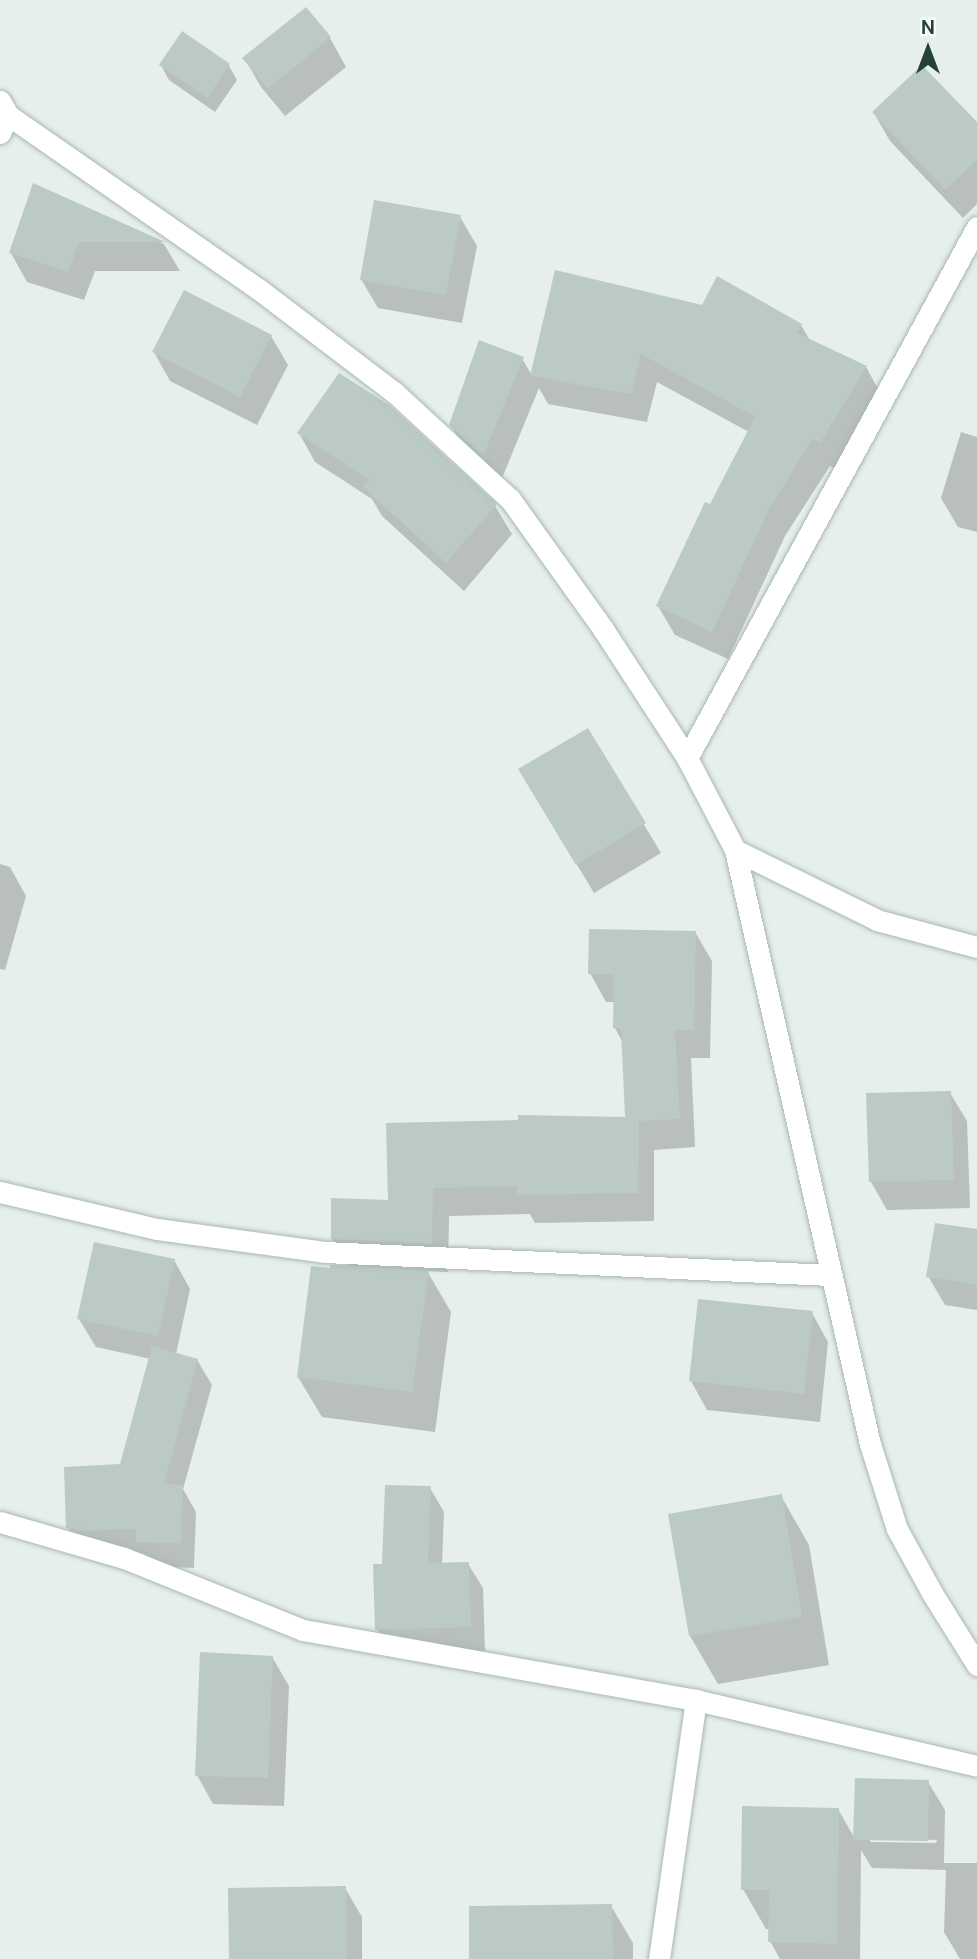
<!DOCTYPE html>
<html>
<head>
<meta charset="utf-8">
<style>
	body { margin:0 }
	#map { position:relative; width:977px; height:1959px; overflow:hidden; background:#e6efeb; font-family:"DM Sans",sans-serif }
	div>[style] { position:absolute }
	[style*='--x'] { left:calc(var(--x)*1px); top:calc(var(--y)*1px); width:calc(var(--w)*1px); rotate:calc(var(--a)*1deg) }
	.shadow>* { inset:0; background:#0003 }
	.building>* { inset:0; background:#bbcac4 }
	.roads { filter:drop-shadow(0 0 2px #a8b8b2) drop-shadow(0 0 2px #a8b8b2) }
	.street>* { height:21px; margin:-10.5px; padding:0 10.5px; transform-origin:10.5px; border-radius:10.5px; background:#fff }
	.secondary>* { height:21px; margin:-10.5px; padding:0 10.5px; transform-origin:10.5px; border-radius:10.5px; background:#fff }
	span { translate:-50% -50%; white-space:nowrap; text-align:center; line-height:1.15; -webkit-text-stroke:5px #f7fbf9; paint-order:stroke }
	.north { position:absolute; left:893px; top:14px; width:70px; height:70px; -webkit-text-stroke:5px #f7fbf9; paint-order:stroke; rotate:0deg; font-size:19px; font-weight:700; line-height:28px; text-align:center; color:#24423a }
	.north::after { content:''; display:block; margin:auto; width:24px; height:32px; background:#24423a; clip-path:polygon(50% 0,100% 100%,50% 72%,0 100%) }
</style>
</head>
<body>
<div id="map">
	<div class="shadow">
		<i style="clip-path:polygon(306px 9px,330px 38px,346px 67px,285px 116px,261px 87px,245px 59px)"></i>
		<i style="clip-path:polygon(183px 34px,229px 66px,237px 80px,215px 112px,169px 80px,161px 65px)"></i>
		<i style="clip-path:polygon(874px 113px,977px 125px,977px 204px,963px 218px,890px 141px)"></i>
		<i style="clip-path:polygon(34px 186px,164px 244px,180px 271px,95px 271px,84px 300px,27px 282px,11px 253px)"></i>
		<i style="clip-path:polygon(460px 217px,477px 246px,462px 323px,378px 308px,361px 279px)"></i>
		<i style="clip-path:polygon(702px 307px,801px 325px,811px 342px,866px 367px,882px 396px,837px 470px,830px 466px,785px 536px,728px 659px,675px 635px,658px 606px,749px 432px,657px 382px,647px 422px,548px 404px,539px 388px,500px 483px,468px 454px,451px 425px,522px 359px,532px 375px)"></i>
		<i style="clip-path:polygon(271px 336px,288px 365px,257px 425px,170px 381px,154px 352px)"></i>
		<i style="clip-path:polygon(961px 432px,977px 437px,977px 532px,958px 527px,941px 498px)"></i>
		<i style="clip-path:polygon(299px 433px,495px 506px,512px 534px,464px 591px,382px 516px,372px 499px,315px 462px)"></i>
		<i style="clip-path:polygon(587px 730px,661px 853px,594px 893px,537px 798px)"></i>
		<i style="clip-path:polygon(0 864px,10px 867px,26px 896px,5px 970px,0 969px)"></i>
		<i style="clip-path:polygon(695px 932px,712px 961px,710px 1058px,691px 1058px,695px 1147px,654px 1150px,654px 1221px,535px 1223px,530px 1214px,449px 1216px,448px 1272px,427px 1271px,451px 1312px,435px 1432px,322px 1417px,298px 1377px,332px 1270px,349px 1268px,332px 1239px,389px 1201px,627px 1119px,623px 1043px,615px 1028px,615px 1002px,606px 1002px,590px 973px)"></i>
		<i style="clip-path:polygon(950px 1093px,967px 1121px,970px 1208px,887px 1210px,871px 1182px)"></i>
		<i style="clip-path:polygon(977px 1231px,977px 1310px,945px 1305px,928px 1276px)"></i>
		<i style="clip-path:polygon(174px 1260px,190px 1289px,176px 1354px,197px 1360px,212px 1385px,183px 1489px,196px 1512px,194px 1568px,152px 1566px,144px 1553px,94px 1556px,83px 1552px,68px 1527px,122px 1466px,151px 1359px,96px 1347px,79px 1319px)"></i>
		<i style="clip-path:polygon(812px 1313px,828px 1342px,820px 1422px,707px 1410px,691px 1381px)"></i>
		<i style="clip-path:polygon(430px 1488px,444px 1512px,442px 1564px,468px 1564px,483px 1588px,485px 1651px,391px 1654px,377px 1629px)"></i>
		<i style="clip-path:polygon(781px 1496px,809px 1545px,829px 1665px,718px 1684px,690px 1636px)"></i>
		<i style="clip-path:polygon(272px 1657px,289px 1686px,284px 1806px,213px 1804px,197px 1775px)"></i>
		<i style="clip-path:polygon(evenodd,928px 1782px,945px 1810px,944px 1863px,977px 1863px,977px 1959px,960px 1959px,944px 1932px,946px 1870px,872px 1868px,861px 1850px,860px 1959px,780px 1959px,770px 1941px,770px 1929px,766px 1929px,743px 1889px,838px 1809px,855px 1839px,928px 1782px,870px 1838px,937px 1840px,936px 1843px,870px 1842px,870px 1838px)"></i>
		<i style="clip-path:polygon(345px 1888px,362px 1917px,362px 1959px,231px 1959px)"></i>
		<i style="clip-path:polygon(611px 1906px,633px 1943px,633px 1959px,471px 1959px)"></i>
	</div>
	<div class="building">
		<i style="clip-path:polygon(306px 7px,331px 37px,268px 89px,242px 58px)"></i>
		<i style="clip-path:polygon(182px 31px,230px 64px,207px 98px,159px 65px)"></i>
		<i style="clip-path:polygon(922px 65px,977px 122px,977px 160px,945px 190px,872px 112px)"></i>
		<i style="clip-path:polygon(33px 183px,165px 242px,79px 242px,68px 272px,9px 253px)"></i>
		<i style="clip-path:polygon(374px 200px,461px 215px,446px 295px,360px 280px)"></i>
		<i style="clip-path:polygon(555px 270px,702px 305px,717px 276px,802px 324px,797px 333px,867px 366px,820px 443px,813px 439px,770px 507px,712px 632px,656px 606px,705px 502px,710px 504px,755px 417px,641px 354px,631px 394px,530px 376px)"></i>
		<i style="clip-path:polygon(184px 290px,272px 335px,240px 397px,152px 352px)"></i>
		<i style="clip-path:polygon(479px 340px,524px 357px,483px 456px,449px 425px)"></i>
		<i style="clip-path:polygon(339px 373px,389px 405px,497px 504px,446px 563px,363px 487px,369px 480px,297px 433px)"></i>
		<i style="clip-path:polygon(588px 728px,646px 823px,576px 865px,518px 769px)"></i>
		<i style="clip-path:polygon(589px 929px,696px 931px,694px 1030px,675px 1030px,680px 1119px,639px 1121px,638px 1193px,517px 1195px,517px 1186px,433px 1188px,432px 1244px,331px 1239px,331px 1198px,388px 1200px,386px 1123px,518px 1120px,518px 1115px,625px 1117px,621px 1029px,613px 1028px,614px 974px,588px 974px)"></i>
		<i style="clip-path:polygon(951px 1091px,954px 1180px,869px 1182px,866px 1093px)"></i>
		<i style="clip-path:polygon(935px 1223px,977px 1229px,977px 1285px,926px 1277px)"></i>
		<i style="clip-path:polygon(94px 1242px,175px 1259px,158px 1336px,77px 1319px)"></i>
		<i style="clip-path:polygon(330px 1265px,429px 1270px,412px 1392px,297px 1377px,311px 1266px,330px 1268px)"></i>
		<i style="clip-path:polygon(698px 1299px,813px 1311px,804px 1394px,689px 1381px)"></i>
		<i style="clip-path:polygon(152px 1346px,198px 1359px,164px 1484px,183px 1485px,181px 1543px,136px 1542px,136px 1529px,78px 1531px,66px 1528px,64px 1467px,120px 1464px)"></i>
		<i style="clip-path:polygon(385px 1485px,431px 1486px,428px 1563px,469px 1562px,471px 1627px,375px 1630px,373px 1564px,382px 1564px)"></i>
		<i style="clip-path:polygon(782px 1494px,802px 1617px,689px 1636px,668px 1514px)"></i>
		<i style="clip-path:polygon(200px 1652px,273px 1656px,268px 1778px,195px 1776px)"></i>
		<i style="clip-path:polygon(855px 1778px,929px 1780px,928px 1841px,853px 1840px)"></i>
		<i style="clip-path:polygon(742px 1806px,839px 1808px,837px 1944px,768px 1942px,769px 1890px,741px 1890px)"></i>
		<i style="clip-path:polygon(346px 1886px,347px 1959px,229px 1959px,228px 1888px)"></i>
		<i style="clip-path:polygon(612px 1904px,613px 1959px,469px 1959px,469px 1906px)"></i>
	</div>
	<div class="roads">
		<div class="street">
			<i style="--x:0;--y:133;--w:20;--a:-66"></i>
			<i style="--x:687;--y:758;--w:605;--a:-61.36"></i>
			<i style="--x:735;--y:850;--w:158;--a:26.2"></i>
			<i style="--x:877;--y:920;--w:104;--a:15.1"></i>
			<i style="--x:0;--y:1192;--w:161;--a:13.3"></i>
			<i style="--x:157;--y:1229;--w:169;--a:7.8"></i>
			<i style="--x:324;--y:1252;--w:508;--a:2.6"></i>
			<i style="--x:0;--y:1522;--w:129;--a:16.2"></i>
			<i style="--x:124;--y:1558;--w:193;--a:21.9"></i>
			<i style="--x:303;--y:1630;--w:399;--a:10.1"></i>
			<i style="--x:696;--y:1700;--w:289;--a:13.2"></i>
			<i style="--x:659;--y:1959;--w:262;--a:-81.9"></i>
		</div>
		<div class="secondary">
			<i style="--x:0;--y:101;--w:16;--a:60"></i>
			<i style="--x:8;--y:115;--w:308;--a:34.8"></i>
			<i style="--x:261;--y:291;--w:168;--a:37.3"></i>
			<i style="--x:395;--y:393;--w:156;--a:42.7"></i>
			<i style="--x:510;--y:499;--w:160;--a:54.4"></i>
			<i style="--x:603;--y:629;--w:154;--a:56.9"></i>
			<i style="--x:687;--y:758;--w:104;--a:62.4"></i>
			<i style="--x:735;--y:850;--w:609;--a:77.2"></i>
			<i style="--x:870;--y:1444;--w:89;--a:72.4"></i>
			<i style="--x:897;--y:1529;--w:73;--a:61.3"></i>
			<i style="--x:932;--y:1593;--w:85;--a:58"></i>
		</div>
	</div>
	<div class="north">N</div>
</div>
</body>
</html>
